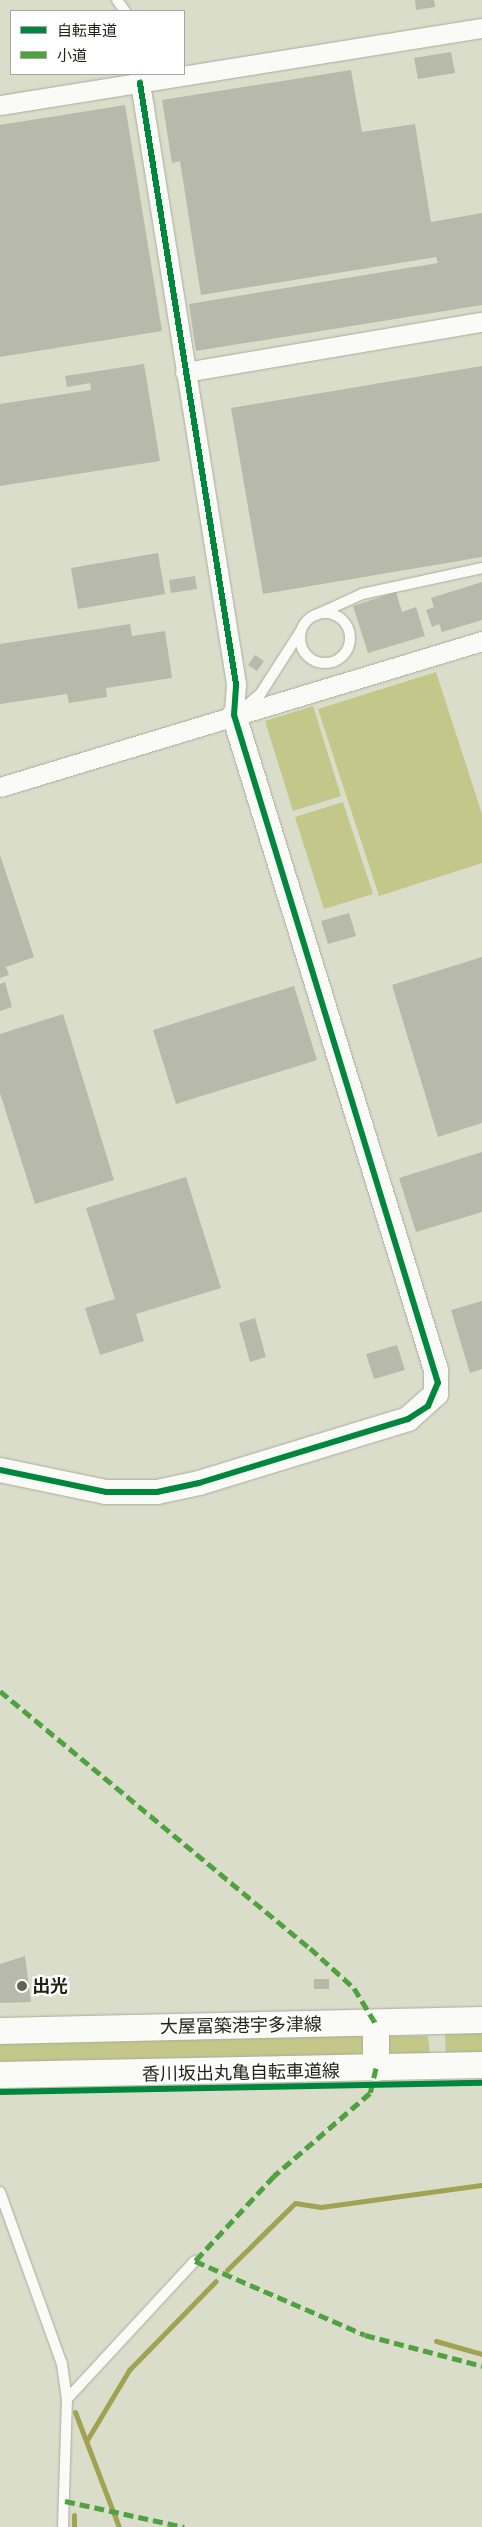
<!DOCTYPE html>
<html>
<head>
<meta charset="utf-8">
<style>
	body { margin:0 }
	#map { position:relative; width:482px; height:2527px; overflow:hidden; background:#dbddcb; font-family:Quicksand,"Noto Sans JP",sans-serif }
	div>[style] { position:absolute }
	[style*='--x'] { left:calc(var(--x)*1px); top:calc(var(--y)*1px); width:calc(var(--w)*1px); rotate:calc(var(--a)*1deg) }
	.green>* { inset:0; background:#c3c789 }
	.stream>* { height:5px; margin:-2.5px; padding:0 2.5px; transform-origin:2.5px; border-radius:2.5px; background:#a0a452 }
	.building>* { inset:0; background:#b7b9ab }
	.roads { filter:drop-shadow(0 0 1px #aaab9c) drop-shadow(0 0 1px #aaab9c) }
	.service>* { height:10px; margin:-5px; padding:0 5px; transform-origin:5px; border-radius:5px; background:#fafaf7 }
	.service>.ring { margin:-5px; padding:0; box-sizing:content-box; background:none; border:10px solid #fafaf7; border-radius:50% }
	.minor>* { height:19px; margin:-9.5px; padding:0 9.5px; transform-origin:9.5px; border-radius:9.5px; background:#fafaf7 }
	.tertiary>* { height:24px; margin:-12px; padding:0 12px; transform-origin:12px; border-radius:12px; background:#fafaf7 }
	.secondary>* { height:26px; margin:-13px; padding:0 13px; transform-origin:13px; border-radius:13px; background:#fafaf7 }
	.quiet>* { height:5px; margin-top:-2.5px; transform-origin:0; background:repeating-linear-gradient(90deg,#4fa23f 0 10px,transparent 0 15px) }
	.cycleway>* { height:6px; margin:-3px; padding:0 3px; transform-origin:3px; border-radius:3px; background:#00873e }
	.dots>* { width:14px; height:14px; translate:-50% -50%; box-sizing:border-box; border:2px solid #fff; border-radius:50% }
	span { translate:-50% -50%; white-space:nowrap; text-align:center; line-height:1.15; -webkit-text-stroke:4.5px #fff; paint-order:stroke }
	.poi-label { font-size:18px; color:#1f2114; font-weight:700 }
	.left { translate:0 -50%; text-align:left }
	.street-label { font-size:18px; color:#1f2114 }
	.legend { position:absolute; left:10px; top:10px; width:175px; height:65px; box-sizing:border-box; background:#fff; border:1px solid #a5a6a1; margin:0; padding:6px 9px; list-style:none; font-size:15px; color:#1f2114 }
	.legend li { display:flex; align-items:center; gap:10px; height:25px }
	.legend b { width:25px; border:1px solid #a5a6a1 }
</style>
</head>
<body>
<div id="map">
	<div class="green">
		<i style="clip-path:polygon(436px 672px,482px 814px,482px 863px,379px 896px,318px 709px)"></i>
		<i style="clip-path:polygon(313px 706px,341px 796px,293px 811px,265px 721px)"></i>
		<i style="clip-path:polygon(343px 802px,373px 894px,324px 909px,295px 817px)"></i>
		<i style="clip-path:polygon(482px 2033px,482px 2054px,446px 2055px,445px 2034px)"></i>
		<i style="clip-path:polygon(359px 2036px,364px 2038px,365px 2055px,0 2063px,0 2042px)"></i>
		<i style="clip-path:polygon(387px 2036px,428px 2036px,430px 2055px,388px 2057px)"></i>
	</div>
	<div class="stream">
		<i style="--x:227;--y:2270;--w:95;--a:-44.6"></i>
		<i style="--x:295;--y:2203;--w:26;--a:9"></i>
		<i style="--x:321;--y:2207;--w:162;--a:-7.8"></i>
		<i style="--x:436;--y:2341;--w:48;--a:15.8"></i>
		<i style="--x:75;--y:2412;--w:123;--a:69.1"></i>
		<i style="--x:87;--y:2440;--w:82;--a:-59"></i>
		<i style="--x:129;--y:2370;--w:124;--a:-45.7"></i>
		<i style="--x:74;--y:2527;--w:12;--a:-90"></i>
	</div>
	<div class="building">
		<i style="clip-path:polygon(415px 0,434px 0,435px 7px,416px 10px)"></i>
		<i style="clip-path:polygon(451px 52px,455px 73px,418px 79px,414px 58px)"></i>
		<i style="clip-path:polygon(351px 70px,362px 132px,415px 124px,431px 222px,482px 213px,482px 305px,196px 351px,189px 304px,438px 263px,436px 257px,201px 295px,180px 161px,172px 163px,162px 100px)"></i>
		<i style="clip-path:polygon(125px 105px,162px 331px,0 357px,0 125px)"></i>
		<i style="clip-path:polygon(144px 364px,160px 461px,0 486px,0 404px,91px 390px,90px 383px,67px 387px,65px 376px)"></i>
		<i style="clip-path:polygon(482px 366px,482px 557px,263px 594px,231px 408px)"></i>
		<i style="clip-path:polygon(158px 553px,165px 594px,78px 609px,71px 568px)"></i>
		<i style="clip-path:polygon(195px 576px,197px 589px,171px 593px,169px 580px)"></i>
		<i style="clip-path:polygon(482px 582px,482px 620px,442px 632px,439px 624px,432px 627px,426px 610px,434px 607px,431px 598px)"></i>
		<i style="clip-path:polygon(396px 592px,402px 612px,416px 607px,425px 636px,368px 653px,353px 606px)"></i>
		<i style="clip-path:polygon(130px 624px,132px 636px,165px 631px,172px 678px,106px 688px,107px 697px,69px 703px,67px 694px,0 704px,0 644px)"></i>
		<i style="clip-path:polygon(255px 655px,264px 661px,257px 671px,248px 665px)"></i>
		<i style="clip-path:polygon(0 855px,34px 957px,6px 967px,9px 975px,0 978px)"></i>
		<i style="clip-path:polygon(349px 913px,356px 936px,328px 944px,321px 921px)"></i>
		<i style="clip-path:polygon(482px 957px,482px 1123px,438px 1137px,392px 985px)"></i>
		<i style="clip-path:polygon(5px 982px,12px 1007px,0 1011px,0 984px)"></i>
		<i style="clip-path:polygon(294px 986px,317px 1060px,176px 1104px,153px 1030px)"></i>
		<i style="clip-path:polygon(63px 1014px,114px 1180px,35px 1204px,0 1093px,0 1034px)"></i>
		<i style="clip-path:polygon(482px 1152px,482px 1212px,416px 1232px,399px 1178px)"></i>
		<i style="clip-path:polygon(186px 1177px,221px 1288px,136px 1314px,144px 1341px,100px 1355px,85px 1308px,115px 1299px,86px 1208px)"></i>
		<i style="clip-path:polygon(482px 1301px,482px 1369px,470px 1373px,451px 1310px)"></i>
		<i style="clip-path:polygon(255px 1318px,266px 1357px,250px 1362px,239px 1323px)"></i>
		<i style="clip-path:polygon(397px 1345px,405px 1370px,374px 1379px,366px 1354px)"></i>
		<i style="clip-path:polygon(25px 1956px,31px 2002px,0 2003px,0 1964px)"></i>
		<i style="clip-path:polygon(314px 1979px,329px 1979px,329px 1989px,314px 1989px)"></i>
	</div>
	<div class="roads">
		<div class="service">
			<i style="--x:117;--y:0;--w:14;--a:54"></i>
			<i class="ring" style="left:300px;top:613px;width:40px;height:40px"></i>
			<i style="--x:316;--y:615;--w:51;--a:-24.5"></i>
			<i style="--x:362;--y:594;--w:123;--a:-12.2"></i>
			<i style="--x:241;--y:710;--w:26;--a:-40"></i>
			<i style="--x:261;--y:693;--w:72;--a:-57.4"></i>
			<i style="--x:0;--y:2192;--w:183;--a:70.2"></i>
			<i style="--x:62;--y:2364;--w:35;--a:82"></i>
			<i style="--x:67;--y:2399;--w:128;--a:91.8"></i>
			<i style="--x:67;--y:2399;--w:188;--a:-47.2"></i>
		</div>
		<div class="minor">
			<i style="--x:140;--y:83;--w:609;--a:80.92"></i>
			<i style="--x:236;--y:684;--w:31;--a:94"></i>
			<i style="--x:0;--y:105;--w:488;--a:-9.1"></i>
			<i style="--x:185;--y:372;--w:301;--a:-9.6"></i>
			<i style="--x:0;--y:787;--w:504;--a:-16.85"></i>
		</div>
		<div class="tertiary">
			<i style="--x:0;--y:1470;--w:108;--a:11.7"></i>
			<i style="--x:106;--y:1492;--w:51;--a:0"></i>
			<i style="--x:157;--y:1492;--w:43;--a:-12.1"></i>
			<i style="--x:199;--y:1483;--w:219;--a:-17"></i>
			<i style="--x:408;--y:1419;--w:38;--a:-42"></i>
			<i style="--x:436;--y:1394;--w:24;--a:-90"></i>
			<i style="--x:436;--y:1370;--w:685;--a:-107.14"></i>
		</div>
		<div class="secondary">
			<i style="--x:376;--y:2024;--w:44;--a:90"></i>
			<i style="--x:0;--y:2031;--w:482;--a:-1.3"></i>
			<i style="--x:0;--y:2075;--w:482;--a:-1.2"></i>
		</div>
	</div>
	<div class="quiet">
		<i style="--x:0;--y:1691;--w:403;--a:39.7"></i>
		<i style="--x:310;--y:1948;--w:59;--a:42.3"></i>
		<i style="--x:354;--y:1988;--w:42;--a:58.6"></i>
		<i style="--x:376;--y:2068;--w:26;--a:103"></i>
		<i style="--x:370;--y:2093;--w:127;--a:139.2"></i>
		<i style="--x:274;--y:2176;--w:116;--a:132.9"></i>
		<i style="--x:195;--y:2261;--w:185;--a:23.5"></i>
		<i style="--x:365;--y:2335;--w:121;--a:14.8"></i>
		<i style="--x:65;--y:2501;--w:122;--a:12.3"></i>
	</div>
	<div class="cycleway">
		<i style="--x:0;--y:1470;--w:108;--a:11.7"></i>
		<i style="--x:106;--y:1492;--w:51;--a:0"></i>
		<i style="--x:157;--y:1492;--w:43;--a:-12.1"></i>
		<i style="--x:199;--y:1483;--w:219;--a:-17"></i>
		<i style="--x:408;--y:1419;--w:24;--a:-33"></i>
		<i style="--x:428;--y:1406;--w:25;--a:-67"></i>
		<i style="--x:438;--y:1383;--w:698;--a:-106.98"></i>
		<i style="--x:234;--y:715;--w:31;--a:-86"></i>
		<i style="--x:236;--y:684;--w:609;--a:-99.08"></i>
		<i style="--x:0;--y:2092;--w:482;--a:-1.1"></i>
	</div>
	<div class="dots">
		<i style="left:22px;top:1986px;background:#616354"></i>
	</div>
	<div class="poi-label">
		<span class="left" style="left:32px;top:1986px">出光</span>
	</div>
	<div class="street-label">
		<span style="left:241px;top:2026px;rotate:-1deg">大屋冨築港宇多津線</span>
		<span style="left:241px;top:2073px;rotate:-1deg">香川坂出丸亀自転車道線</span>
	</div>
	<ul class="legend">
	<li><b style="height:6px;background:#00873e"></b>自転車道</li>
	<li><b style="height:6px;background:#4fa23f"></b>小道</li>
	</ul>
</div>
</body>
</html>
